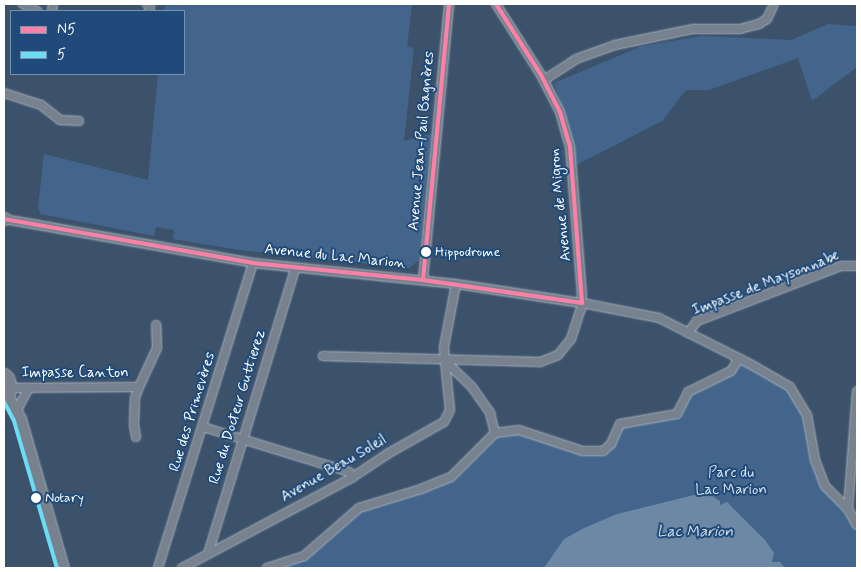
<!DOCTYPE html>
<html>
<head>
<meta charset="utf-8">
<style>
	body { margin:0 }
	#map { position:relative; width:861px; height:572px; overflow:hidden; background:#3c526b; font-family:Mynerve,sans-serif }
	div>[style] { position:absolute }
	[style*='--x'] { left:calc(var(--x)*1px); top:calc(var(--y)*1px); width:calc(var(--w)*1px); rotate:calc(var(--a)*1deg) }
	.green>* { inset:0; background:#43658b }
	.water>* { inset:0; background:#6c88a5 }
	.roads { filter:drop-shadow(0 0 1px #a7b1bc) drop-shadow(0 0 1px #a7b1bc) }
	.street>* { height:8px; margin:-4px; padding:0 4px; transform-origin:4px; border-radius:4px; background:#77828e }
	.secondary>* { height:11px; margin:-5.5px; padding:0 5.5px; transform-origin:5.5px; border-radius:5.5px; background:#77828e }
	.bus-1>* { height:4px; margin:-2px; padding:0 2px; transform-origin:2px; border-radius:2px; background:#ff80a7 }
	.bus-2>* { height:4px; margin:-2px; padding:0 2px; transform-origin:2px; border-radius:2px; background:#6bdcf6 }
	.dots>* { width:14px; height:14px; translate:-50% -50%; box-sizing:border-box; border:2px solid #1f4a7a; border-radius:50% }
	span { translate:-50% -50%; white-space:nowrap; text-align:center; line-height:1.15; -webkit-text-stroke:4px #1f4a7a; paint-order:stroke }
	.bus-label { font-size:14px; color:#fff }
	.left { translate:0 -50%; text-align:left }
	.street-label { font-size:15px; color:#fff }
	.park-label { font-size:15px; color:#dae1e9 }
	.water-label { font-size:16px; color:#d4dde6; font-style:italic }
	.frame { position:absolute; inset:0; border:5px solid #fff; pointer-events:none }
	.legend { position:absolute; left:10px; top:10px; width:175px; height:65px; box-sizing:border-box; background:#1f4a7a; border:1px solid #7992af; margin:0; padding:6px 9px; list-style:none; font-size:15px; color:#fff }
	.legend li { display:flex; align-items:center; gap:10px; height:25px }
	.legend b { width:25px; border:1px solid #7992af }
</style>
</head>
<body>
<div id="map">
	<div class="green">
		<i style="clip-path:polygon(165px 4px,412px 4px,407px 47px,414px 48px,404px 141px,431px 134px,419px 260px,409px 268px,239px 250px,173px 239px,174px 230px,156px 227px,154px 236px,41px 214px,38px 208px,44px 154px,148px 180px,158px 74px,184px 74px,184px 11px,164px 11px)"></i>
		<i style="clip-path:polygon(828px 24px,857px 26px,857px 67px,812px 101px,798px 58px,709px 90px,686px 90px,662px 121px,576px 165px,570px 131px,554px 83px,642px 46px,702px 36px,791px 40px)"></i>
		<i style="clip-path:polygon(739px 358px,782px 381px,802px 405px,819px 474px,857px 525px,857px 568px,267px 568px,304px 556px,359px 508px,451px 477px,495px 433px,519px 430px,583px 451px,602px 451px,620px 424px,677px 414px,688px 392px,731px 371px)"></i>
	</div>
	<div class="water">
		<i style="clip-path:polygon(694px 495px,712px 496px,720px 501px,720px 505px,727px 502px,765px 540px,774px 553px,772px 562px,780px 562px,785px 568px,544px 568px,564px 539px,584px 528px,617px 514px)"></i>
	</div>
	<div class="roads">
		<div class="street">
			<i style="--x:23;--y:4;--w:16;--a:27"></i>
			<i style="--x:147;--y:4;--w:4;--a:45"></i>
			<i style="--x:150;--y:7;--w:4;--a:104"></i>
			<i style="--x:52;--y:11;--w:7;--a:-82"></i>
			<i style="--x:544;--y:80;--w:38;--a:-33"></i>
			<i style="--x:576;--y:59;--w:41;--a:-19.7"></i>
			<i style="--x:615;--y:45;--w:80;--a:-11.6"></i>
			<i style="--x:693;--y:29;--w:47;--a:0"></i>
			<i style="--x:740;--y:29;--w:20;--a:-15"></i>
			<i style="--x:759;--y:24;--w:9;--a:-32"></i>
			<i style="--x:767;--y:19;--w:17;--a:-65"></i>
			<i style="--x:4;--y:93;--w:39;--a:18"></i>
			<i style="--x:41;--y:105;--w:24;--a:38"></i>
			<i style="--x:60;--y:120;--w:19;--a:3"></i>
			<i style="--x:4;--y:219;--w:253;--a:10"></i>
			<i style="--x:253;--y:263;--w:204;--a:5.9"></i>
			<i style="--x:456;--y:284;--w:127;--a:8.6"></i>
			<i style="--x:582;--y:303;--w:78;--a:11"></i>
			<i style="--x:659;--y:318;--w:104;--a:26.8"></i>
			<i style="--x:752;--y:365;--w:44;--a:30.1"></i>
			<i style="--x:790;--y:387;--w:33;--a:59"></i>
			<i style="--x:807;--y:415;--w:46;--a:79.9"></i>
			<i style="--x:815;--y:460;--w:28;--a:69"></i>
			<i style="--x:825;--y:486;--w:33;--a:45"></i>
			<i style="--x:848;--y:509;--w:18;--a:61"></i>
			<i style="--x:423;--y:280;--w:277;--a:-84.6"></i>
			<i style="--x:456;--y:284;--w:64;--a:100.8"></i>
			<i style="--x:444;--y:347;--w:14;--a:86"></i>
			<i style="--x:445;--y:361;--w:37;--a:44"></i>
			<i style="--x:472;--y:387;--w:32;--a:55"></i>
			<i style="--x:490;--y:413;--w:21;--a:76"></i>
			<i style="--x:688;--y:333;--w:15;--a:-53"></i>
			<i style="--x:697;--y:321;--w:154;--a:-20.9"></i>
			<i style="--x:841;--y:266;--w:16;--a:0"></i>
			<i style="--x:323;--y:356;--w:217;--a:1.6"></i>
			<i style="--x:540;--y:362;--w:19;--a:-21"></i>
			<i style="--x:558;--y:355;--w:21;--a:-51"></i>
			<i style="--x:571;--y:339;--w:32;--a:-72"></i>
			<i style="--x:581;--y:309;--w:14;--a:-86"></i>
			<i style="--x:582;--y:295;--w:148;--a:-94.6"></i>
			<i style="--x:570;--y:147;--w:36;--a:-106"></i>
			<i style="--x:560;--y:112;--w:42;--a:-117.2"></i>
			<i style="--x:541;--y:75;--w:84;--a:-122.4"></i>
			<i style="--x:11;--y:388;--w:128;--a:-0.4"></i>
			<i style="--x:139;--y:387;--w:43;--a:-65.2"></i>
			<i style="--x:157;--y:348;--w:23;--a:-92"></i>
			<i style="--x:17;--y:410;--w:24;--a:-62"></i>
			<i style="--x:203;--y:427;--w:153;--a:17.1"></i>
			<i style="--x:349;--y:472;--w:6;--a:51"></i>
			<i style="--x:495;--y:433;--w:24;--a:-7"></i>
			<i style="--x:519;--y:430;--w:67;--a:18.2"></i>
			<i style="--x:583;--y:451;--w:20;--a:0"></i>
			<i style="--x:603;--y:451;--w:11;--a:-41"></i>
			<i style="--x:611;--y:444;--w:22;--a:-66"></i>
			<i style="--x:620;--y:424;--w:58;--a:-10"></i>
			<i style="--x:677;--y:414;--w:25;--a:-63"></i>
			<i style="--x:688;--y:392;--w:48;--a:-26"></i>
			<i style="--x:731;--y:371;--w:15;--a:-58"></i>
			<i style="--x:136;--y:437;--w:12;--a:-99"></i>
			<i style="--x:134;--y:425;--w:27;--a:-88"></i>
			<i style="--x:135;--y:398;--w:12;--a:-70"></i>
			<i style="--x:848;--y:509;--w:118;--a:-85.6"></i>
			<i style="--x:208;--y:554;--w:298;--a:-73"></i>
			<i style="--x:158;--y:568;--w:319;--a:-72.7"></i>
			<i style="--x:182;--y:568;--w:194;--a:-28"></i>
			<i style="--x:353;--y:477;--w:43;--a:-33.7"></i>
			<i style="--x:389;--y:453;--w:63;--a:-29.4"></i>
			<i style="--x:444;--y:422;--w:13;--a:-63"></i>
			<i style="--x:450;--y:410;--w:49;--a:-95.8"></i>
			<i style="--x:267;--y:568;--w:39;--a:-18"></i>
			<i style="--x:304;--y:556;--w:73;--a:-41.1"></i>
			<i style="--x:359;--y:508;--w:65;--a:-17"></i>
			<i style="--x:421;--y:489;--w:32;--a:-22"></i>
			<i style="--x:451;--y:477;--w:62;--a:-45"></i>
		</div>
		<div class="secondary">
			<i style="--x:4;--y:218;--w:1;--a:90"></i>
			<i style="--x:4;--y:374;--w:6;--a:45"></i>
			<i style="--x:8;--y:378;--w:10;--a:73"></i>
			<i style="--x:11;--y:388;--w:15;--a:118"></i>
			<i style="--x:8;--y:397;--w:25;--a:61"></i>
			<i style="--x:20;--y:419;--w:155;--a:73.9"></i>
		</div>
	</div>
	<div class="bus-1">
		<i style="--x:4;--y:219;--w:253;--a:10"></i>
		<i style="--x:253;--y:263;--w:171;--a:5.7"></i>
		<i style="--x:423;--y:280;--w:161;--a:8.2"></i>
		<i style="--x:582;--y:303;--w:156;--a:-94.4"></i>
		<i style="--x:570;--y:147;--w:36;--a:-106"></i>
		<i style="--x:560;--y:112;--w:42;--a:-117.2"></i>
		<i style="--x:541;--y:75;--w:84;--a:-122.4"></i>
		<i style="--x:423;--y:280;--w:277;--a:-84.6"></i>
	</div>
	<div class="bus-2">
		<i style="--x:4;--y:402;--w:21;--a:62"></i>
		<i style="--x:14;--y:421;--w:153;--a:73.7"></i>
	</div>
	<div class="dots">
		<i style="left:426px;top:252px;background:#fff"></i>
		<i style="left:36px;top:498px;background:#fff"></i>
	</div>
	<div class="bus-label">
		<span class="left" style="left:435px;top:252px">Hippodrome</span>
		<span class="left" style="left:45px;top:498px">Notary</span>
	</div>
	<div class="street-label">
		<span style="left:422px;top:141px;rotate:-85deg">Avenue Jean-Paul Bagnères</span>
		<span style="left:561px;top:205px;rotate:-96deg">Avenue de Migron</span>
		<span style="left:335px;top:257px;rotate:6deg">Avenue du Lac Marion</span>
		<span style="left:766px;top:284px;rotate:-21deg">Impasse de Maysonnabe</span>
		<span style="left:75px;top:374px">Impasse Canton</span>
		<span style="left:238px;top:407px;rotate:-73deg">Rue du Docteur Guttierez</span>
		<span style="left:193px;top:412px;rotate:-73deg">Rue des Primevères</span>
		<span style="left:334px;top:469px;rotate:-30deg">Avenue Beau Soleil</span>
	</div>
	<div class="park-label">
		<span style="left:731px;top:482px">Parc du<br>Lac Marion</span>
	</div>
	<div class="water-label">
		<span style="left:695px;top:532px">Lac Marion</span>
	</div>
	<div class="frame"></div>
	<ul class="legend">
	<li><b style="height:6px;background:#ff80a7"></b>N5</li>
	<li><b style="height:6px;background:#6bdcf6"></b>5</li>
	</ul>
</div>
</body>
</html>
